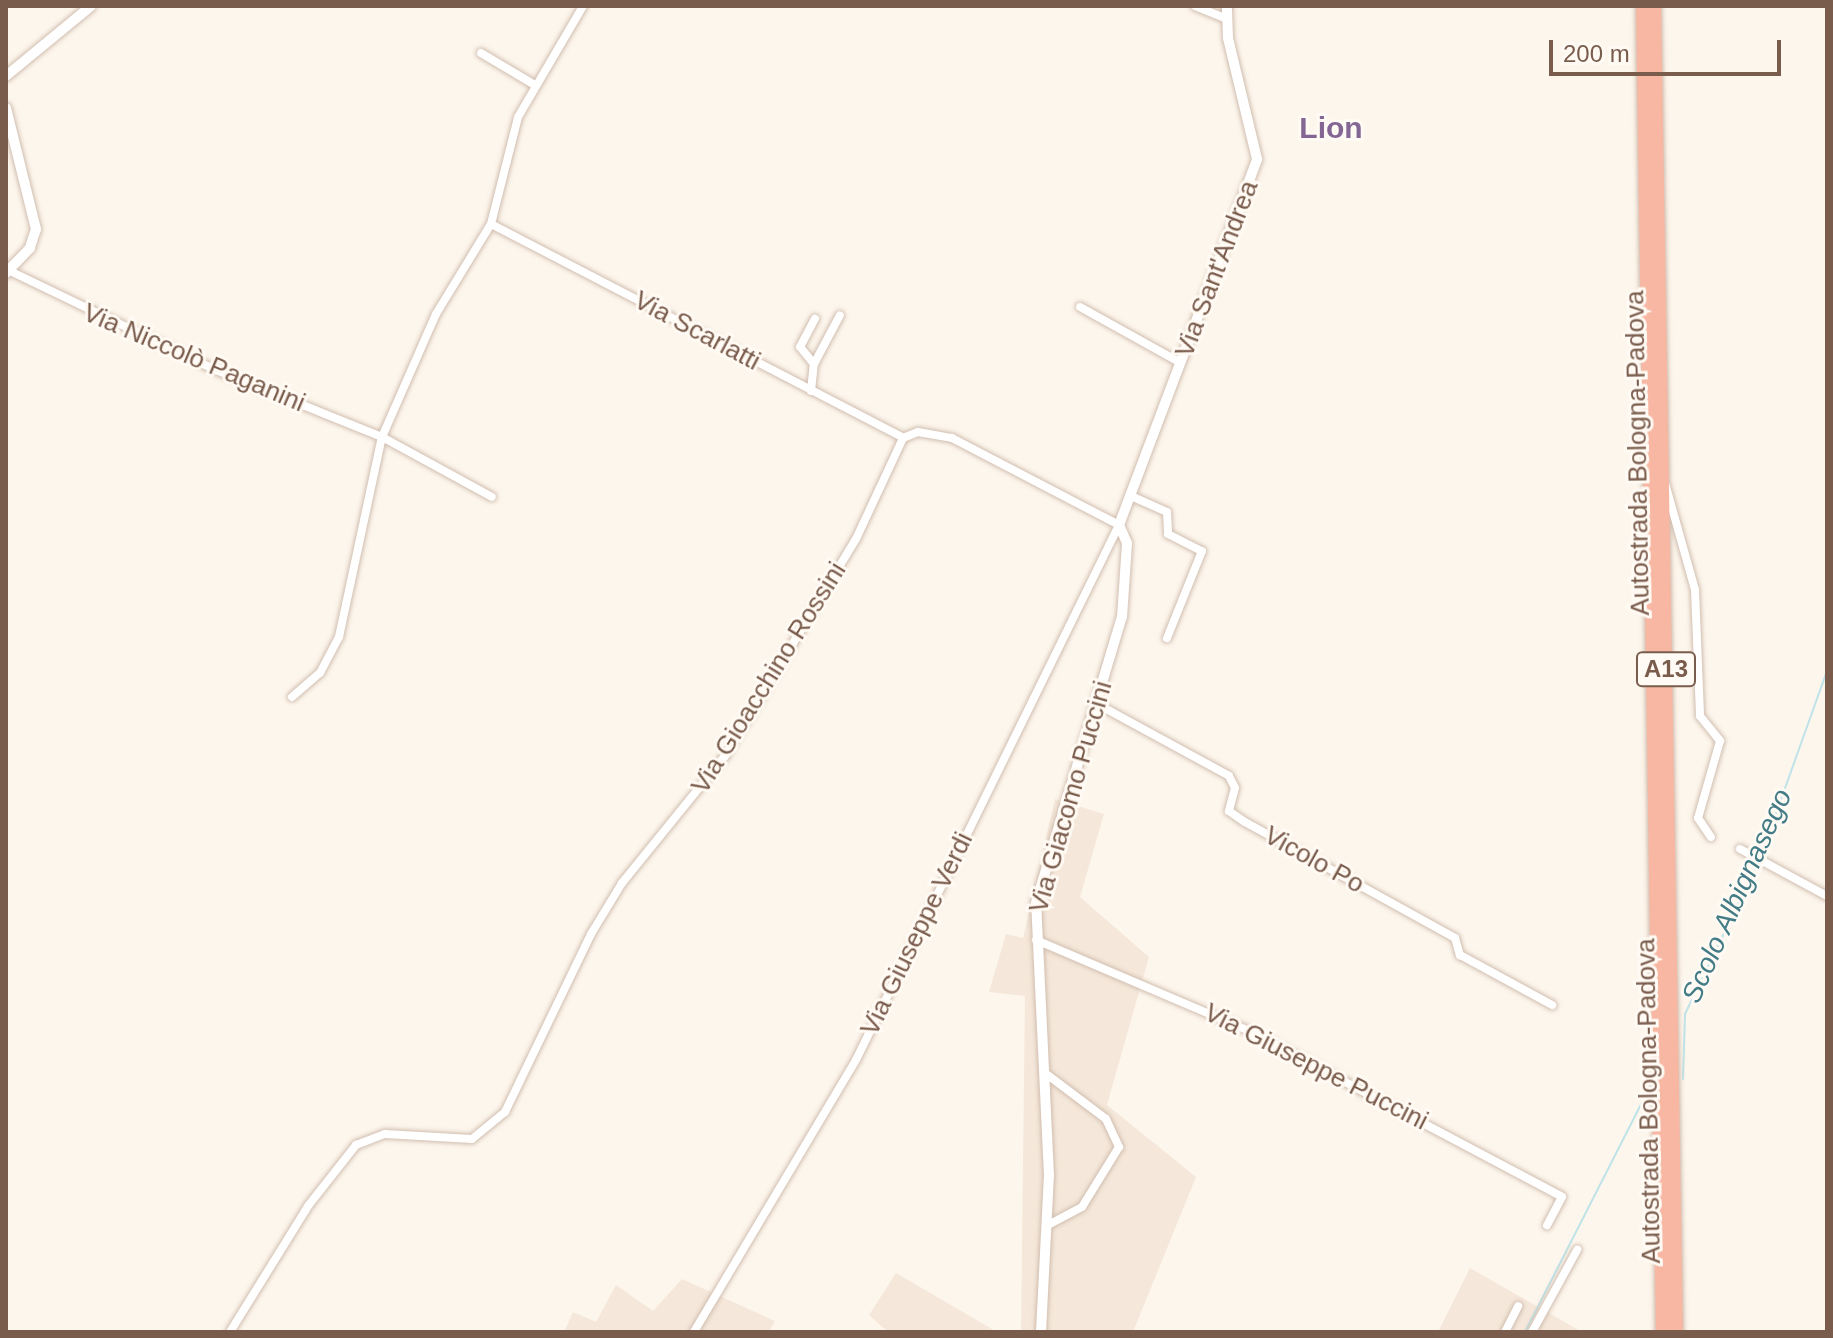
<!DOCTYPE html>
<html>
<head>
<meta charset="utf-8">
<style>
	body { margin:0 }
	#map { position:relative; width:1833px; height:1338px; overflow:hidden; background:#fdf6ec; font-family:Helvetica,sans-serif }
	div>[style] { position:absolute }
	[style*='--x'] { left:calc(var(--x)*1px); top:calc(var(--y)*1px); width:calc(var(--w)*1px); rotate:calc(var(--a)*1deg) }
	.residential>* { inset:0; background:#f5e8da }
	.stream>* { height:2px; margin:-1px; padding:0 1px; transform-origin:1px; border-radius:1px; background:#bfe3e8 }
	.roads { filter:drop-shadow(0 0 2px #d1beb0) drop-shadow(0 0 2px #d1beb0) }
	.minor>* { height:8px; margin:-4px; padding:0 4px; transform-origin:4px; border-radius:4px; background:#fff }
	.tertiary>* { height:10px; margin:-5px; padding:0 5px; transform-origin:5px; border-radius:5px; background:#fff }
	.motorway>* { height:14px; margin:-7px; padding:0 7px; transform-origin:7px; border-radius:7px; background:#f7b7a3 }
	span { translate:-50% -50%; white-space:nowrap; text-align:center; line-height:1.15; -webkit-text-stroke:6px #fffaf3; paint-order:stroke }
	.shield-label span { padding:2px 6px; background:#fffaf3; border:2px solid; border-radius:6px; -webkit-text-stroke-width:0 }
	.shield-label { font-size:24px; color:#7a5c4d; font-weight:700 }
	.street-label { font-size:26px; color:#7a5c4d }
	.water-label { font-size:28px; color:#437c86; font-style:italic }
	.quarter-label { font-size:30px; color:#846695; font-weight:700 }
	.frame { position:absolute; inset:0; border:8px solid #7a5c4d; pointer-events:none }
	.scale { position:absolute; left:1549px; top:40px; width:232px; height:36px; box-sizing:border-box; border:4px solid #7a5c4d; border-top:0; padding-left:10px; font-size:24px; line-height:28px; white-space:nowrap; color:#7a5c4d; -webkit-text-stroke:6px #fffaf3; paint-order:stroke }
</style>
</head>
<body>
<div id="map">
	<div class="residential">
		<i style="clip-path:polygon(1055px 799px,1104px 814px,1080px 897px,1149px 957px,1107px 1105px,1196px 1177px,1133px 1332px,1021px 1332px,1025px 996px,989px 992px,1006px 934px,1023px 938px)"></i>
		<i style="clip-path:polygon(1470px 1268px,1582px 1332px,1438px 1332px)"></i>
		<i style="clip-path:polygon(896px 1273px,997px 1332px,888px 1332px,869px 1315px)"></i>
		<i style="clip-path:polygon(682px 1279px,775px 1321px,769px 1332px,564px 1332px,573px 1312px,596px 1322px,616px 1285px,653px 1311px)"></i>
	</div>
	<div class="stream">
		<i style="--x:1760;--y:858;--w:199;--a:-70.3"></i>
		<i style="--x:1683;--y:1079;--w:65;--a:-88.2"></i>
		<i style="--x:1685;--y:1014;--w:168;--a:-64.2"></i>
		<i style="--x:1525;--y:1332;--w:275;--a:-63"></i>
	</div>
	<div class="roads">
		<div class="minor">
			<i style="--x:1195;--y:6;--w:32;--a:22"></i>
			<i style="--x:481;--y:53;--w:63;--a:30.7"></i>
			<i style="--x:491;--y:224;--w:464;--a:27.4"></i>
			<i style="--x:10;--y:271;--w:229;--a:25.7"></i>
			<i style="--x:216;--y:370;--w:179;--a:22"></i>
			<i style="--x:382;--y:437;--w:125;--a:28.6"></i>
			<i style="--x:1080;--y:307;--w:115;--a:29"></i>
			<i style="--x:814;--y:364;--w:22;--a:-129"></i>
			<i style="--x:800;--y:347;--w:32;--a:-62"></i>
			<i style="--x:811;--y:391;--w:27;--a:-84"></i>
			<i style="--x:814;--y:364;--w:55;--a:-62"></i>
			<i style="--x:1665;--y:483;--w:111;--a:74.3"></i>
			<i style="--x:1695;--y:590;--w:126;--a:87.7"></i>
			<i style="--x:1700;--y:716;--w:32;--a:51"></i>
			<i style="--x:1720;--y:741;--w:80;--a:105.9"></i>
			<i style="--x:1698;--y:818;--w:23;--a:56"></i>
			<i style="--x:1131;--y:496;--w:39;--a:24"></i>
			<i style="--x:1167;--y:512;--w:22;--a:87"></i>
			<i style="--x:1168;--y:534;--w:38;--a:27"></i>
			<i style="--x:1202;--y:551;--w:94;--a:111.9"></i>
			<i style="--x:292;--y:697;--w:37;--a:-41"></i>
			<i style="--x:320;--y:673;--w:41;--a:-62.2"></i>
			<i style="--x:339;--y:637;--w:205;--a:-77.9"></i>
			<i style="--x:382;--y:437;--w:134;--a:-66.3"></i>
			<i style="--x:436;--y:314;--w:105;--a:-58.6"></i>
			<i style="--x:491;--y:224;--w:110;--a:-75.8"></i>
			<i style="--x:518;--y:117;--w:129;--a:-59.6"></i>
			<i style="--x:1099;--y:705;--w:148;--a:28.6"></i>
			<i style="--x:1229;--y:776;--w:13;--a:63"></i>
			<i style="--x:1235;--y:788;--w:24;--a:105"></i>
			<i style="--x:1229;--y:811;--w:19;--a:35"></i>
			<i style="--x:1245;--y:822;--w:240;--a:28.9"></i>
			<i style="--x:1455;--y:938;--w:18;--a:74"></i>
			<i style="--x:1460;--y:955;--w:105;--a:28.5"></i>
			<i style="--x:1740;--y:849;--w:99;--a:28.4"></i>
			<i style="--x:1036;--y:940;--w:232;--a:23.1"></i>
			<i style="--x:1249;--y:1031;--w:354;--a:27.9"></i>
			<i style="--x:1562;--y:1197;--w:32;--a:118"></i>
			<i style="--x:1045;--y:1073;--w:76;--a:37"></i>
			<i style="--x:1106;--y:1119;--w:31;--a:65"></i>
			<i style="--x:1119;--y:1147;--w:70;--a:121.7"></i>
			<i style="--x:1082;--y:1207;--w:38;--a:152"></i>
			<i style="--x:230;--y:1332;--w:148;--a:-58.2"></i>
			<i style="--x:308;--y:1206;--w:78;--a:-51.8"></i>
			<i style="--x:356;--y:1145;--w:31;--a:-21"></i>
			<i style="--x:385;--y:1134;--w:87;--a:3.3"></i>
			<i style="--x:472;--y:1139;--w:43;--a:-39.3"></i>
			<i style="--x:505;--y:1112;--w:198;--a:-64.2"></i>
			<i style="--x:591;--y:934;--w:60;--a:-58.7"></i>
			<i style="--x:622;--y:883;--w:164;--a:-51"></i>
			<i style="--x:725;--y:756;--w:253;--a:-58.9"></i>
			<i style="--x:856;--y:539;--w:111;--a:-65"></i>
			<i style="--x:903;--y:438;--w:16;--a:-22"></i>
			<i style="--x:918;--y:432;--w:35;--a:10"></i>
			<i style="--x:952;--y:438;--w:188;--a:27.5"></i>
			<i style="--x:1119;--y:525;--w:596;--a:116.18"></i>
			<i style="--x:856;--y:1060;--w:317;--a:120.8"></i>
			<i style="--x:1505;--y:1332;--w:29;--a:-63"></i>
			<i style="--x:1532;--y:1332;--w:94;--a:-61.2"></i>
		</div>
		<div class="tertiary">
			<i style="--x:6;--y:76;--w:110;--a:-39.5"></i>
			<i style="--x:6;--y:108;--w:125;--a:76.1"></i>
			<i style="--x:36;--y:229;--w:20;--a:108"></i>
			<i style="--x:30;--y:248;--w:35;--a:134"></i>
			<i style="--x:1041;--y:1332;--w:156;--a:-87.1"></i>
			<i style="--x:1049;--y:1176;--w:273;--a:-92.7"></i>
			<i style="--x:1036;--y:903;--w:299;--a:-73.3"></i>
			<i style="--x:1122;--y:617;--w:74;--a:-86.1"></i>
			<i style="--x:1127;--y:543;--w:20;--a:-114"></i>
			<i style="--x:1119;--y:525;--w:391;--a:-69.3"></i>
			<i style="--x:1257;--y:159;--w:124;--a:-103.5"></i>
			<i style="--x:1228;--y:38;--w:32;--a:-92"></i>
		</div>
		<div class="motorway">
			<i style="--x:1643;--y:6;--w:1326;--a:89.14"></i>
			<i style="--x:1654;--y:6;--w:1326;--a:89.05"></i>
		</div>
	</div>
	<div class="shield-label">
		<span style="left:1666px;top:669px">A13</span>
	</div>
	<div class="street-label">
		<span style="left:1217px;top:269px;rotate:-69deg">Via Sant'Andrea</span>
		<span style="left:697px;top:331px;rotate:28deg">Via Scarlatti</span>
		<span style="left:194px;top:358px;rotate:23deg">Via Niccolò Paganini</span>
		<span style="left:1638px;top:453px;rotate:-91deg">Autostrada Bologna-Padova</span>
		<span style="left:769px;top:678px;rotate:-58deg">Via Gioacchino Rossini</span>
		<span style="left:1071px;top:797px;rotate:-74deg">Via Giacomo Puccini</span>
		<span style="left:1314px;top:860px;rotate:29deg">Vicolo Po</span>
		<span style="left:917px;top:934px;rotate:-64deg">Via Giuseppe Verdi</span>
		<span style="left:1316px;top:1067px;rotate:27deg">Via Giuseppe Puccini</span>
		<span style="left:1649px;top:1101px;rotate:-91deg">Autostrada Bologna-Padova</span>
	</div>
	<div class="water-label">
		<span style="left:1737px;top:896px;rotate:-66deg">Scolo Albignasego</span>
	</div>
	<div class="quarter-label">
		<span style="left:1331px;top:128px">Lion</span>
	</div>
	<div class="frame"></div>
	<div class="scale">200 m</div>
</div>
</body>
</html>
